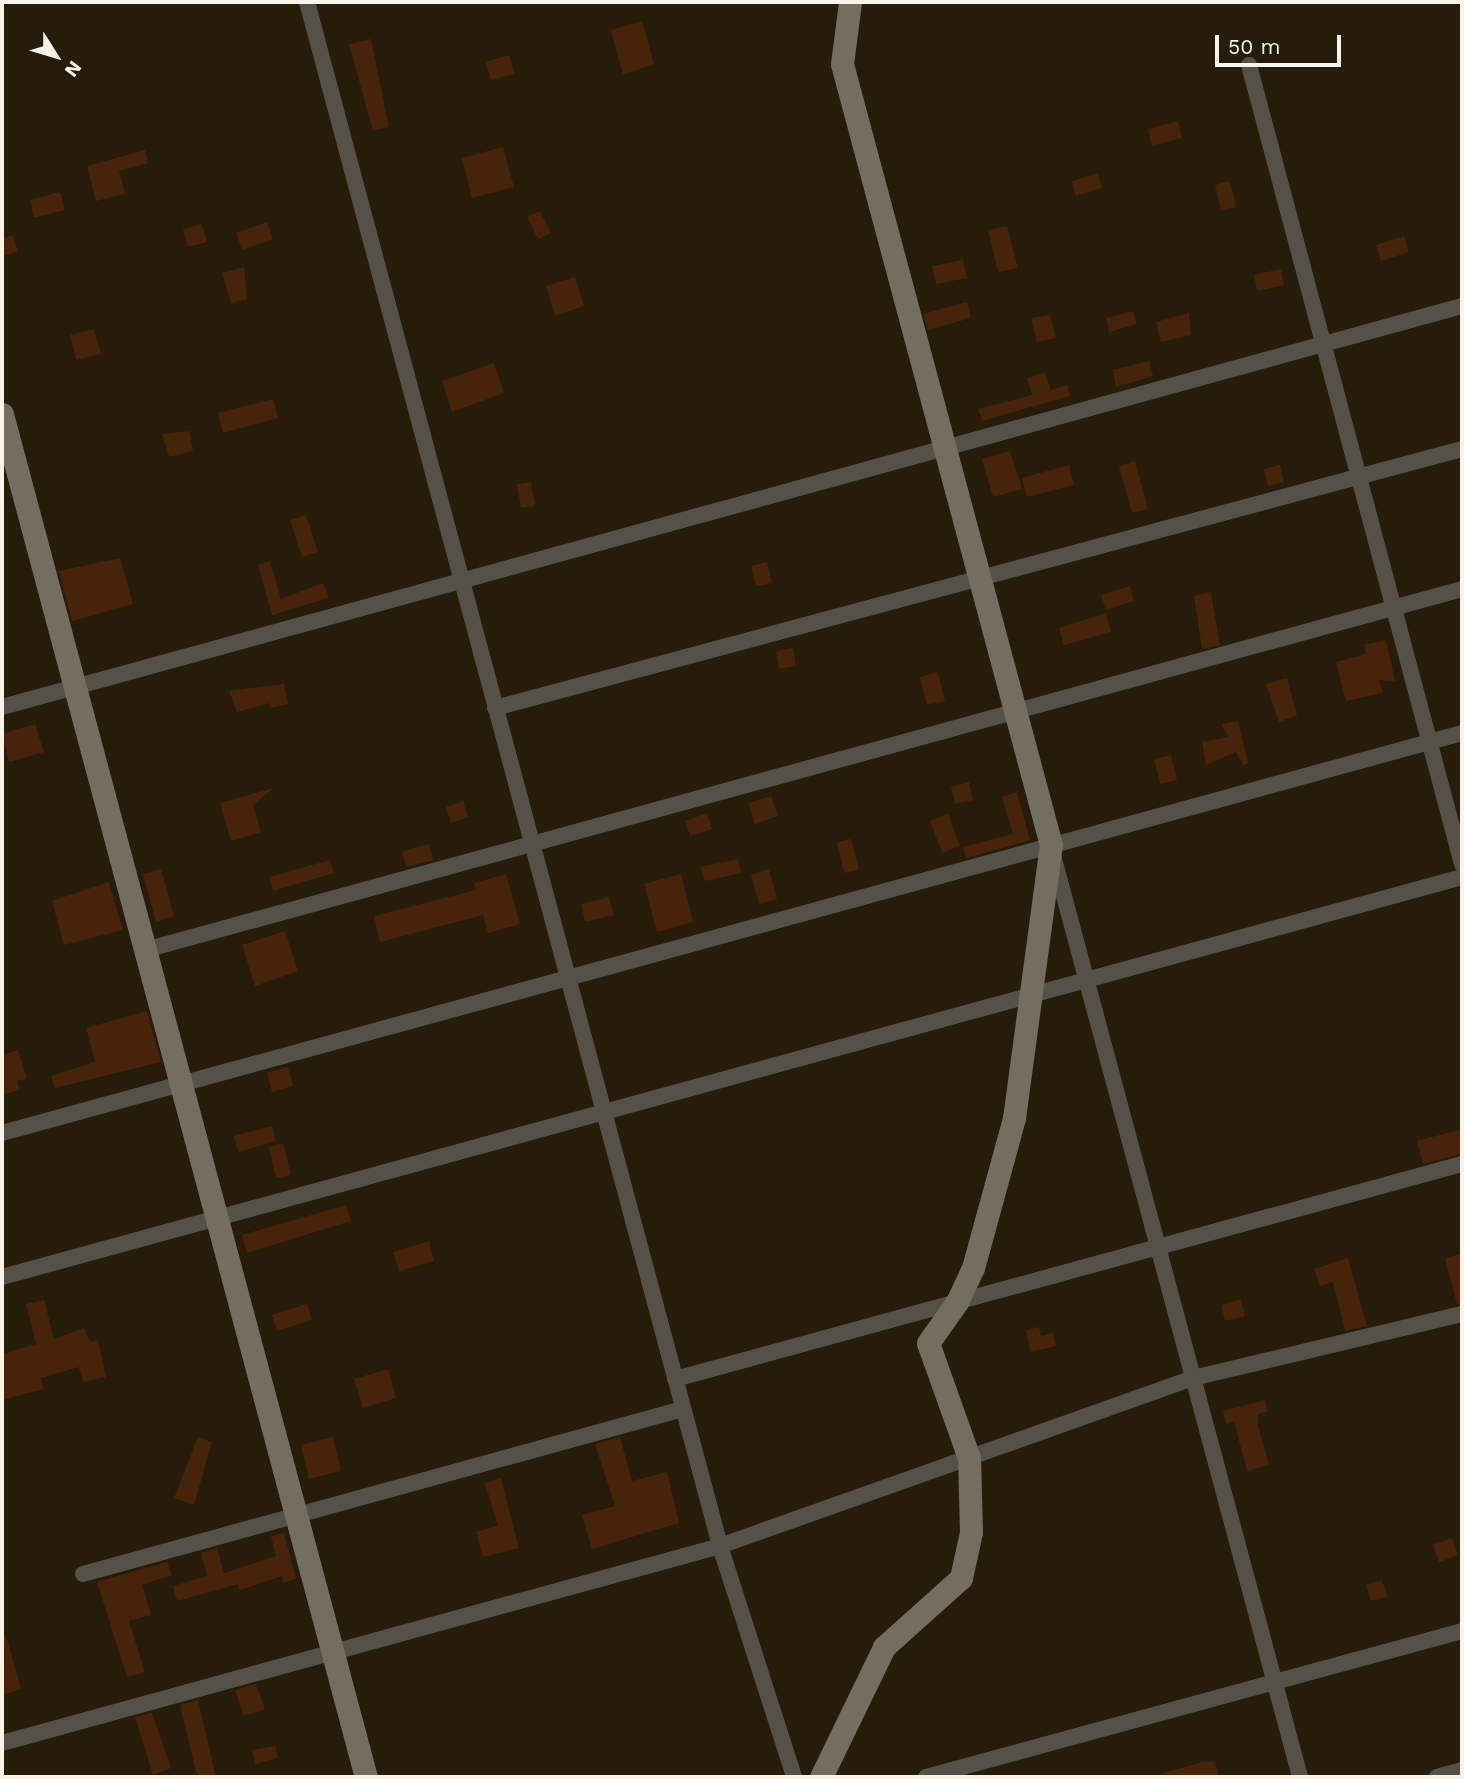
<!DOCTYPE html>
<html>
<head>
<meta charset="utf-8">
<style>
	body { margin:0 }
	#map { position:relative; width:1464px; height:1779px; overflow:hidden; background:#271c0a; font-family:"Work Sans",sans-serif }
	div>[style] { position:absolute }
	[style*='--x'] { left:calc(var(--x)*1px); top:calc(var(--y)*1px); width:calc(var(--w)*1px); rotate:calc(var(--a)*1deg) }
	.building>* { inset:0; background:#472309 }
	.street>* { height:16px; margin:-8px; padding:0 8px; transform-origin:8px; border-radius:8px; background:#545148 }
	.secondary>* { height:23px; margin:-11.5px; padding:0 11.5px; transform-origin:11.5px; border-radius:11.5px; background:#736e5f }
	span { translate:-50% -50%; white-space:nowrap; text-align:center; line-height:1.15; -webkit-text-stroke:5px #271c0a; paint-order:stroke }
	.frame { position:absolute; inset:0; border:4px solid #fbf3e8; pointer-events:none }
	.north { position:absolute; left:21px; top:21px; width:70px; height:70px; -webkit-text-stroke:5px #271c0a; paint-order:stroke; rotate:127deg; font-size:19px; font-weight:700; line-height:28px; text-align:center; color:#fbf3e8 }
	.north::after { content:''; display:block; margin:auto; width:24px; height:32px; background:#fbf3e8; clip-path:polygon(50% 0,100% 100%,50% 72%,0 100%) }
	.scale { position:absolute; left:1215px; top:35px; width:126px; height:32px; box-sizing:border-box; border:4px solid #fbf3e8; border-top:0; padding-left:9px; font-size:21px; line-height:24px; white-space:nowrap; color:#fbf3e8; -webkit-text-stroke:5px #271c0a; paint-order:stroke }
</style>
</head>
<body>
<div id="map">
	<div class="building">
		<i style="clip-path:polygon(642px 21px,654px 64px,623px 75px,611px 30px)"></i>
		<i style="clip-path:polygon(371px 39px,389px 127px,373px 131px,349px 44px)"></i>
		<i style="clip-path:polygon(509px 55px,515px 74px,491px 80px,486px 62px)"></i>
		<i style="clip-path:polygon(1178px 121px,1182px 138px,1152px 146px,1148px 129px)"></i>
		<i style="clip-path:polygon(503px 147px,514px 187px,472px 198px,462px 158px)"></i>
		<i style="clip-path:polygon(145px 150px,148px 163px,119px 171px,125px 194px,96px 201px,87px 166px)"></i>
		<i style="clip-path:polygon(1098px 173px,1102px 188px,1076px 196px,1072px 181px)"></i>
		<i style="clip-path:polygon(1230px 181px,1236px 207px,1221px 211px,1215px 185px)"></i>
		<i style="clip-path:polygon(60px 192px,65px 210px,34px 218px,30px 200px)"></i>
		<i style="clip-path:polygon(540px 211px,551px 233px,538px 239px,527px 217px)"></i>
		<i style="clip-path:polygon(267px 222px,273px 239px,242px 250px,236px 233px)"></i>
		<i style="clip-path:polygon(202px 224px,207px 242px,188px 247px,183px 229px)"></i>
		<i style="clip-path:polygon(1007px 226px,1018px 268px,998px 272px,988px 230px)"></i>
		<i style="clip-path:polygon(13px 235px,18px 252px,2px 256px,2px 238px)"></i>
		<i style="clip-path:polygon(1404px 236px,1409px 252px,1381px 261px,1376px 245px)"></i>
		<i style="clip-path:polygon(963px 260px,967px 278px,936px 284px,932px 266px)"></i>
		<i style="clip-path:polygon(244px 267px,247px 299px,231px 303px,222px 273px)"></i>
		<i style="clip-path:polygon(1281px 269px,1284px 285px,1257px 291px,1254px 275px)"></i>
		<i style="clip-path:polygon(575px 277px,584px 306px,555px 316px,546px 286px)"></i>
		<i style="clip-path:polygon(967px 302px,971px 318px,928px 330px,923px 314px)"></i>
		<i style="clip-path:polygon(1133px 311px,1137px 324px,1109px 332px,1106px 318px)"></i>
		<i style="clip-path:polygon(1189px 313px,1191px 335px,1161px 342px,1156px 322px)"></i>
		<i style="clip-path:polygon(1050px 315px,1056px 338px,1037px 342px,1031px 318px)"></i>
		<i style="clip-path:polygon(94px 329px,101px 354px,76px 360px,70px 335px)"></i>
		<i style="clip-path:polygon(1149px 361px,1153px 376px,1116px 387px,1113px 370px)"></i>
		<i style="clip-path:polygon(494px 363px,504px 393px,452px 412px,442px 381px)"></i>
		<i style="clip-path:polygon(1045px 372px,1051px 390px,1067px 385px,1070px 396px,982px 421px,978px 409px,1032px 395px,1027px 378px)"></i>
		<i style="clip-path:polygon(273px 399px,278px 418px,223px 433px,218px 413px)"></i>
		<i style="clip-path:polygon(189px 431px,193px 451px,169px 457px,162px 434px)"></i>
		<i style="clip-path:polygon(1010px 451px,1022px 489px,993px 497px,982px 459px)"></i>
		<i style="clip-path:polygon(1135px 461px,1148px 509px,1132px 513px,1119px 466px)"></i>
		<i style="clip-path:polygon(1069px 465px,1074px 485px,1027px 497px,1022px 478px)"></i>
		<i style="clip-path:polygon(1280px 465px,1284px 482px,1268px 486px,1264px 469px)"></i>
		<i style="clip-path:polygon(531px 482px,535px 506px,521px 508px,517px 484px)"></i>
		<i style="clip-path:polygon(306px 515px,318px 552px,302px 557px,290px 520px)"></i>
		<i style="clip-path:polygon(120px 558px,133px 604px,72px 621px,59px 571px)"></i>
		<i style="clip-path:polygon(270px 561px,281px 599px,323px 583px,329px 598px,272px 615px,258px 565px)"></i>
		<i style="clip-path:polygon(767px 562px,772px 583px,756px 586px,751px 566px)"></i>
		<i style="clip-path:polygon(1130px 586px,1134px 601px,1106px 610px,1101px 595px)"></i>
		<i style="clip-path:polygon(1211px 592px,1220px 645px,1202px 649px,1194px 596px)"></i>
		<i style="clip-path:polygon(1106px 613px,1111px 632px,1064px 645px,1059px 628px)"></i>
		<i style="clip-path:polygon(1386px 640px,1395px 681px,1379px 680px,1383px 693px,1346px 701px,1336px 662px,1366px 654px,1364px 645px)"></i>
		<i style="clip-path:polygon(793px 648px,796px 666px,779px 669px,776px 651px)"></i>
		<i style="clip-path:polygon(938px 672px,945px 701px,927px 705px,920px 677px)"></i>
		<i style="clip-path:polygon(1287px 678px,1297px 715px,1279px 722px,1266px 684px)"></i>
		<i style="clip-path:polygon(284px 684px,288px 704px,270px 708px,269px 703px,237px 712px,229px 691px)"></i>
		<i style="clip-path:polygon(1238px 721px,1248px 763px,1243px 765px,1236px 752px,1206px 765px,1202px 742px,1228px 737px,1222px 724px)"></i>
		<i style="clip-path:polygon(35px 724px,44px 752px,9px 762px,2px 734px)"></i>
		<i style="clip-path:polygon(1171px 755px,1177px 780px,1160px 784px,1154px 759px)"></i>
		<i style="clip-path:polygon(969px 782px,973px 800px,955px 804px,951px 787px)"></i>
		<i style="clip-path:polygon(274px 788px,253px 805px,261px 832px,231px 841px,220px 803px)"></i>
		<i style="clip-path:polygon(1017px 792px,1030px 840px,966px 858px,963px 847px,1013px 834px,1002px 797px)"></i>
		<i style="clip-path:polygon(771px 796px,778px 816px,755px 824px,748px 803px)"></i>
		<i style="clip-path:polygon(463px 801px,468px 817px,451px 823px,446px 807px)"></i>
		<i style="clip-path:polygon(707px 813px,712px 829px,690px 836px,685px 821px)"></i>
		<i style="clip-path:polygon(948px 814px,960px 846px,942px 853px,930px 821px)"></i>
		<i style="clip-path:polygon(851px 839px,859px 870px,844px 873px,837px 842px)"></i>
		<i style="clip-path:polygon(429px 844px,433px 860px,406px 867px,402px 851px)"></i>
		<i style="clip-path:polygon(738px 859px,741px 873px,705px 881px,700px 867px)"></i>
		<i style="clip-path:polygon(330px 860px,334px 873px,273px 891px,269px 877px)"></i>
		<i style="clip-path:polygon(161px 869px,174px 916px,156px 922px,143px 874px)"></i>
		<i style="clip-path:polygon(769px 869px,777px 899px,759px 904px,751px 875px)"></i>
		<i style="clip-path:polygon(506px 874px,520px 924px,488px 933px,483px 915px,380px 942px,374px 916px,476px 890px,474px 883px)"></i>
		<i style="clip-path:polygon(681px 874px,693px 922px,657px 932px,644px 884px)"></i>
		<i style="clip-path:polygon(109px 882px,123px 930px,64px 945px,52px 901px)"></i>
		<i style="clip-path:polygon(609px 897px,614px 915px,585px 922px,581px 904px)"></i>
		<i style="clip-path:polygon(285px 931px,298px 971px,255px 986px,242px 945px)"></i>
		<i style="clip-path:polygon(147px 1011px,161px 1062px,55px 1088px,51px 1076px,95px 1062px,86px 1028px)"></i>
		<i style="clip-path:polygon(18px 1050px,27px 1079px,17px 1081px,20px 1090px,2px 1095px,2px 1055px)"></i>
		<i style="clip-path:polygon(288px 1067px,293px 1086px,272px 1092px,267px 1073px)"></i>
		<i style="clip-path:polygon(272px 1126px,276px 1141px,238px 1152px,234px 1136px)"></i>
		<i style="clip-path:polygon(1462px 1129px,1462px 1154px,1423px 1164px,1417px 1141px)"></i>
		<i style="clip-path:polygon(283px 1143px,291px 1175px,276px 1178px,269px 1147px)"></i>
		<i style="clip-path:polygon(346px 1205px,351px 1221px,247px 1253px,242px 1235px)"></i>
		<i style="clip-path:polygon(429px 1241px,434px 1261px,399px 1271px,393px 1252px)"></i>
		<i style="clip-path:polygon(1462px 1254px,1462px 1304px,1457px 1304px,1445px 1258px)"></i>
		<i style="clip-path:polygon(1348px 1258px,1367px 1326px,1345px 1331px,1333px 1282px,1320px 1286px,1314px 1269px)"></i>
		<i style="clip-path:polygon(1241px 1299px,1245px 1316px,1225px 1321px,1221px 1305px)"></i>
		<i style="clip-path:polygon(44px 1300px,54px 1339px,84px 1328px,90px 1342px,98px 1340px,106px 1377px,83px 1382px,79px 1367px,41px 1378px,44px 1389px,2px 1400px,2px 1354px,36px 1344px,26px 1304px)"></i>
		<i style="clip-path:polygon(307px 1304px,312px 1320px,277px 1331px,272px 1315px)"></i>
		<i style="clip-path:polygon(1039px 1327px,1041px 1336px,1053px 1333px,1056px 1346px,1030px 1352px,1026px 1330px)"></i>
		<i style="clip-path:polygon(388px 1369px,396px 1398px,363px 1408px,354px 1379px)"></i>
		<i style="clip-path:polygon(1265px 1400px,1268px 1411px,1258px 1414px,1258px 1426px,1269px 1465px,1247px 1471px,1234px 1421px,1226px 1424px,1223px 1411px)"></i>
		<i style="clip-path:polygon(198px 1437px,212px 1442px,194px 1505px,174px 1498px)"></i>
		<i style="clip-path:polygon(333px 1437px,341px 1471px,309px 1479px,301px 1445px)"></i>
		<i style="clip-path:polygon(620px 1437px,632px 1481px,667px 1472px,679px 1523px,592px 1549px,582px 1515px,615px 1506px,595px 1444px)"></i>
		<i style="clip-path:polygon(501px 1478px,519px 1548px,483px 1557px,476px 1532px,498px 1526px,485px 1483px)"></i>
		<i style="clip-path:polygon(284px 1533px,296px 1579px,283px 1583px,282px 1576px,240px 1590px,238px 1584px,177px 1601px,173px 1586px,207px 1576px,201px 1553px,217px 1548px,224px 1573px,276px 1556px,271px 1536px)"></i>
		<i style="clip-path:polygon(1452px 1538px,1458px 1555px,1439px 1562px,1433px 1545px)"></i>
		<i style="clip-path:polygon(167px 1562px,172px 1575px,142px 1585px,151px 1615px,129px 1621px,145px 1672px,127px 1677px,97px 1582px)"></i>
		<i style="clip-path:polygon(1382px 1580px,1387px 1597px,1371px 1601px,1366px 1585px)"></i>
		<i style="clip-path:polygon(6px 1635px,21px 1689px,2px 1695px,2px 1636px)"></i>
		<i style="clip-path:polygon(256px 1684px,265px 1709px,244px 1716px,235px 1690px)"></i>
		<i style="clip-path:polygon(198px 1700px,216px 1777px,201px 1777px,196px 1772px,180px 1705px)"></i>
		<i style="clip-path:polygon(152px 1713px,171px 1768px,153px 1775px,135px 1717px)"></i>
		<i style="clip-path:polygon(275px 1746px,278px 1758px,255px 1764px,252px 1750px)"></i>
		<i style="clip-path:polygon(1203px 1762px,1215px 1762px,1219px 1777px,1163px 1777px,1163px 1773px)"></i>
	</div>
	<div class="street">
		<i style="--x:307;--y:2;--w:1598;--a:75.02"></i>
		<i style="--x:720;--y:1546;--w:243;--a:72.2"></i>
		<i style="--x:1249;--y:65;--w:827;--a:75.07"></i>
		<i style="--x:2;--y:707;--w:1514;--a:-15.36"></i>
		<i style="--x:495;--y:708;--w:1001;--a:-14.99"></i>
		<i style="--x:1053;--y:855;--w:955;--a:75"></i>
		<i style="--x:145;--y:950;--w:1366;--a:-15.33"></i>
		<i style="--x:2;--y:1133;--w:1514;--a:-15.32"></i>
		<i style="--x:2;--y:1277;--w:1514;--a:-15.32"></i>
		<i style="--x:675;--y:1379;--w:816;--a:-15.28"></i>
		<i style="--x:83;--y:1574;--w:622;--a:-15.38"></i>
		<i style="--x:2;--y:1743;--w:745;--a:-15.34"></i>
		<i style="--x:720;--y:1546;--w:502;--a:-19.55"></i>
		<i style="--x:1193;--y:1378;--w:277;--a:-13.4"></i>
		<i style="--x:926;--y:1777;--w:556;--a:-15.24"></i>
		<i style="--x:1437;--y:1777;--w:26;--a:-16"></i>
	</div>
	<div class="secondary">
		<i style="--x:2;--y:414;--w:1411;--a:75.05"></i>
		<i style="--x:821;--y:1777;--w:144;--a:-64.1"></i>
		<i style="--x:884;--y:1647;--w:103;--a:-41.9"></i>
		<i style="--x:961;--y:1578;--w:47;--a:-77.7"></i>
		<i style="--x:971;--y:1532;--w:74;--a:-91.5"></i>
		<i style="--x:969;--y:1458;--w:122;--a:-109.6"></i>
		<i style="--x:928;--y:1343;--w:50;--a:-54.7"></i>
		<i style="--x:957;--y:1302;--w:38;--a:-65"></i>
		<i style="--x:973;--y:1268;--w:156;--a:-74.7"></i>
		<i style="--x:1014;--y:1118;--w:275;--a:-82.3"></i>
		<i style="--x:1051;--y:845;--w:808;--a:-104.98"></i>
		<i style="--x:842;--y:64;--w:63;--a:-82.6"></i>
	</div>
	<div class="frame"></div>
	<div class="north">N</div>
	<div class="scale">50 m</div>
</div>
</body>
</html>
